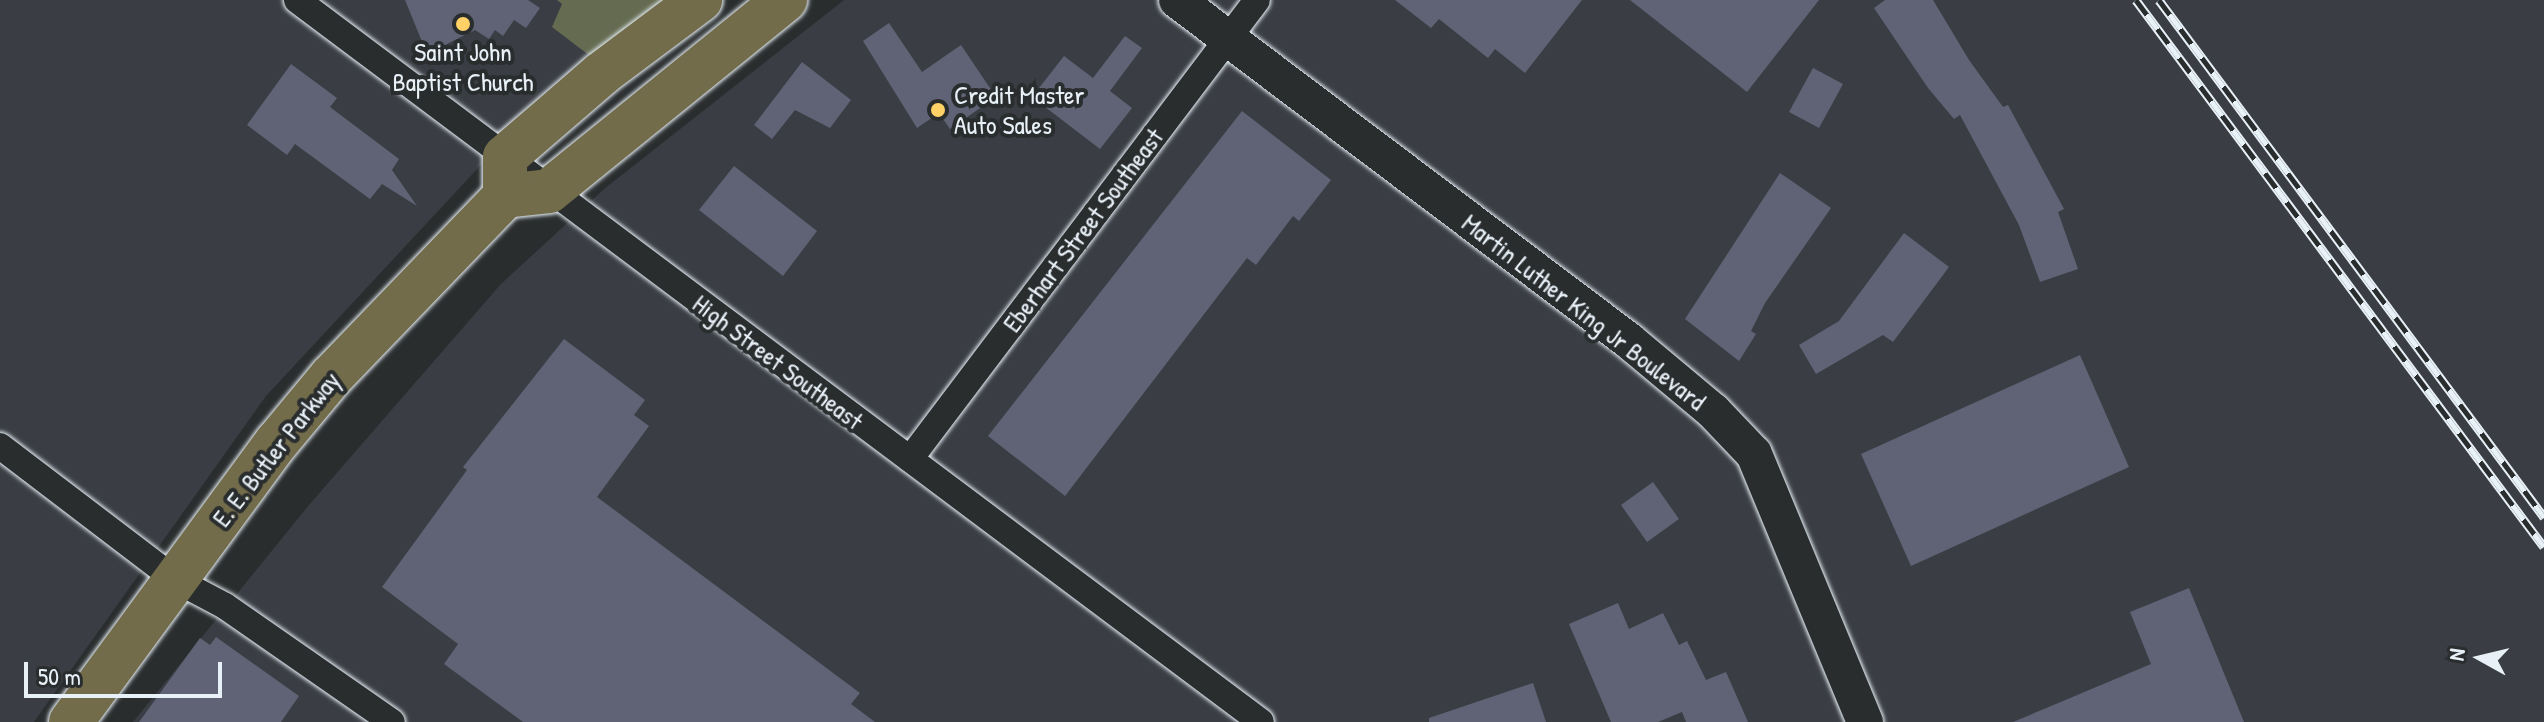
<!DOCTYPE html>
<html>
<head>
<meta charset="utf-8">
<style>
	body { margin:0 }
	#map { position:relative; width:2544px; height:722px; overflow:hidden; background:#2a2d2e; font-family:"Patrick Hand",sans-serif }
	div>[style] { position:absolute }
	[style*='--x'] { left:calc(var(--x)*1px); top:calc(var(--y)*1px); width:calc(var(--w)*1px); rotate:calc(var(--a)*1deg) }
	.built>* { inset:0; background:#3a3d43 }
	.green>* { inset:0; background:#656b51 }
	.building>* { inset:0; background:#606375 }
	.roads { filter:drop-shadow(0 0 2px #e8f1f8) drop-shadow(0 0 2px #e8f1f8) }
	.minor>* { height:26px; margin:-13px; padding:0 13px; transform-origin:13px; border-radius:13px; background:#2a2d2e }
	.secondary>* { height:36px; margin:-18px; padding:0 18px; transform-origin:18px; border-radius:18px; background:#2a2d2e }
	.trunk>* { height:44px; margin:-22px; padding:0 22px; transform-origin:22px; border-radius:22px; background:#736c4b }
	.rail>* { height:9px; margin-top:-4.5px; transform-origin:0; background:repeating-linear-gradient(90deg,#2a2d2e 0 18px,#e8f1f8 0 36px); box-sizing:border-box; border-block:2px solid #e8f1f8 }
	.dots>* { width:22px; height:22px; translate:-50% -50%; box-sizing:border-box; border:4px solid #2a2d2e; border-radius:50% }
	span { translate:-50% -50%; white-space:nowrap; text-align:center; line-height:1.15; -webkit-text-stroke:8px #2a2d2e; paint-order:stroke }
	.poi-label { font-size:26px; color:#e8f1f8 }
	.left { translate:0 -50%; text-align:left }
	.street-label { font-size:26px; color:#e8f1f8 }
	.north { position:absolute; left:2440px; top:618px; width:80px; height:80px; -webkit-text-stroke:6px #2a2d2e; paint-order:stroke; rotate:278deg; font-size:22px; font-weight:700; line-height:32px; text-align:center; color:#e8f1f8 }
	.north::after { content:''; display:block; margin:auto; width:28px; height:36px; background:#e8f1f8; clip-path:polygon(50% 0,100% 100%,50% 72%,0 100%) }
	.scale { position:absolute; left:24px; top:662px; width:198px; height:36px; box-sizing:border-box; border:4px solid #e8f1f8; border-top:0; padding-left:10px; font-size:24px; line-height:28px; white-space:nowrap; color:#e8f1f8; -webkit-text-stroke:6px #2a2d2e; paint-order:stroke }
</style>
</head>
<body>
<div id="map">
	<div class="built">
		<i style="clip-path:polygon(0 0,661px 0,559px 81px,266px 396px,34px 722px,0 722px)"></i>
		<i style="clip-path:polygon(844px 0,2544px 0,2544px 722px,133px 722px,309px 505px,500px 285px,604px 189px)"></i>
	</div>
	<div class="green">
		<i style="clip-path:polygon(557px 0,676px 0,594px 59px,552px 27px,562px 4px)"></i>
	</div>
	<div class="building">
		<i style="clip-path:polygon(405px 0,528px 0,540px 8px,526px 28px,514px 20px,503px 36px,495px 30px,489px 39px,475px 30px,427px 54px)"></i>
		<i style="clip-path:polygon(1395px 0,1582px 0,1525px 73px,1495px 49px,1488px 58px,1439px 19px,1431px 28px)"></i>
		<i style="clip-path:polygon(1630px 0,1819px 0,1747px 92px)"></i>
		<i style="clip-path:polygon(1885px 0,1933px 0,1969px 60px,2003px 107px,2008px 105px,2064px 209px,2058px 212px,2078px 269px,2040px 282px,2019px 225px,1960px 115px,1954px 119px,1928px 88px,1874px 8px)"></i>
		<i style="clip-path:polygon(889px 23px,922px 72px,961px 45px,996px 97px,950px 129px,939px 113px,917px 128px,863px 41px)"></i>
		<i style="clip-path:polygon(1125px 36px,1142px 48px,1110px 91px,1132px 108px,1100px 149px,1032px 97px,1064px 56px,1093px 78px)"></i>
		<i style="clip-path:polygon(802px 62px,851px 100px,830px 128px,795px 110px,772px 139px,754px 125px)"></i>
		<i style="clip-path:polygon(291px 64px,337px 98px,330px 107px,399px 159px,392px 170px,417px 206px,382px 184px,370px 199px,295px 144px,287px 155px,247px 125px)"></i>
		<i style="clip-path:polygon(1813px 68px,1843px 84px,1819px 128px,1789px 112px)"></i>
		<i style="clip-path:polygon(1242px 111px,1331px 180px,1299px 221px,1293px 216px,1256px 265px,1247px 258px,1065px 496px,988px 436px)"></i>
		<i style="clip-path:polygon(734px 166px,817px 231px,783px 276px,699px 210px)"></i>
		<i style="clip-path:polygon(1780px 173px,1831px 208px,1765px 303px,1751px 331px,1756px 334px,1739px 361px,1685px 319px)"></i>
		<i style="clip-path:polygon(1904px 233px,1949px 267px,1893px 342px,1883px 335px,1816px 374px,1799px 345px,1839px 321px)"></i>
		<i style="clip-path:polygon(564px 339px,645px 400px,634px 415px,649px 426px,597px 497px,860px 693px,851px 704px,875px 722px,523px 722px,444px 664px,458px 644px,382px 587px,467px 470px,463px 467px)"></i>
		<i style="clip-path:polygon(2080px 355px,2129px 467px,1911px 566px,1861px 454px)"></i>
		<i style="clip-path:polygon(1653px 482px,1679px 519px,1647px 542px,1621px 505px)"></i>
		<i style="clip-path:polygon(2189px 588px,2244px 722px,2013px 722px,2151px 664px,2130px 612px)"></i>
		<i style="clip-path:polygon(1618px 603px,1629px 629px,1663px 613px,1679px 645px,1687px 641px,1706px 680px,1726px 672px,1748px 722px,1686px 722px,1682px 712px,1658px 722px,1611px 722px,1569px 624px)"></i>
		<i style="clip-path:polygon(216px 637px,299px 696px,281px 722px,139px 722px,200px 638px,210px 645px)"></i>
		<i style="clip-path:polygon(1533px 683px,1546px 722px,1429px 722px,1429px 718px)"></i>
	</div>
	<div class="roads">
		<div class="minor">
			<i style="--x:297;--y:0;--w:1204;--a:36.83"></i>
			<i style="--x:0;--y:446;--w:221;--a:37.3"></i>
			<i style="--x:176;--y:580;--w:55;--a:28"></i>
			<i style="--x:225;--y:606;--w:203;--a:34.8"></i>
			<i style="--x:910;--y:459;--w:575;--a:-52.91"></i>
		</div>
		<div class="secondary">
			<i style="--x:1177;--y:0;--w:565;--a:37.01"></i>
			<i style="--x:1628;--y:340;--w:111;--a:39.9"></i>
			<i style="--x:1713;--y:411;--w:59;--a:46.4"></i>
			<i style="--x:1754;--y:454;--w:290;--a:67.5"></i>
		</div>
		<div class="trunk">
			<i style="--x:505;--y:196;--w:39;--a:-90"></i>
			<i style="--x:505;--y:157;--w:127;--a:-40.8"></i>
			<i style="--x:601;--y:74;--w:124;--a:-36.8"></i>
			<i style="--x:71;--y:722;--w:348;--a:-53.7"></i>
			<i style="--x:277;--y:442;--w:85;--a:-50.3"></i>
			<i style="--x:331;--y:377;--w:251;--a:-46.1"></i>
			<i style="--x:505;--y:196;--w:44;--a:-6.5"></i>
			<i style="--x:549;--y:191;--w:304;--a:-39"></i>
		</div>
	</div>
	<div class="rail">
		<i style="--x:2136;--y:0;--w:682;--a:53.28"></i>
		<i style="--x:2159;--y:0;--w:645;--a:53.33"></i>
	</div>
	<div class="dots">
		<i style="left:463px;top:24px;background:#ffd166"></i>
		<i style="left:938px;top:110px;background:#ffd166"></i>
	</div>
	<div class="poi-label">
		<span style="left:463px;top:67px">Saint John<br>Baptist Church</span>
		<span class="left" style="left:954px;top:110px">Credit Master<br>Auto Sales</span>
	</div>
	<div class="street-label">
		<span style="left:1083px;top:230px;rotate:-53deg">Eberhart Street Southeast</span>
		<span style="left:1584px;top:312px;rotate:38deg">Martin Luther King Jr Boulevard</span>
		<span style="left:778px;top:362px;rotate:37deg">High Street Southeast</span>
		<span style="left:276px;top:449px;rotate:-52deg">E. E. Butler Parkway</span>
	</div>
	<div class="north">N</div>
	<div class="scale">50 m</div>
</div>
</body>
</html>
